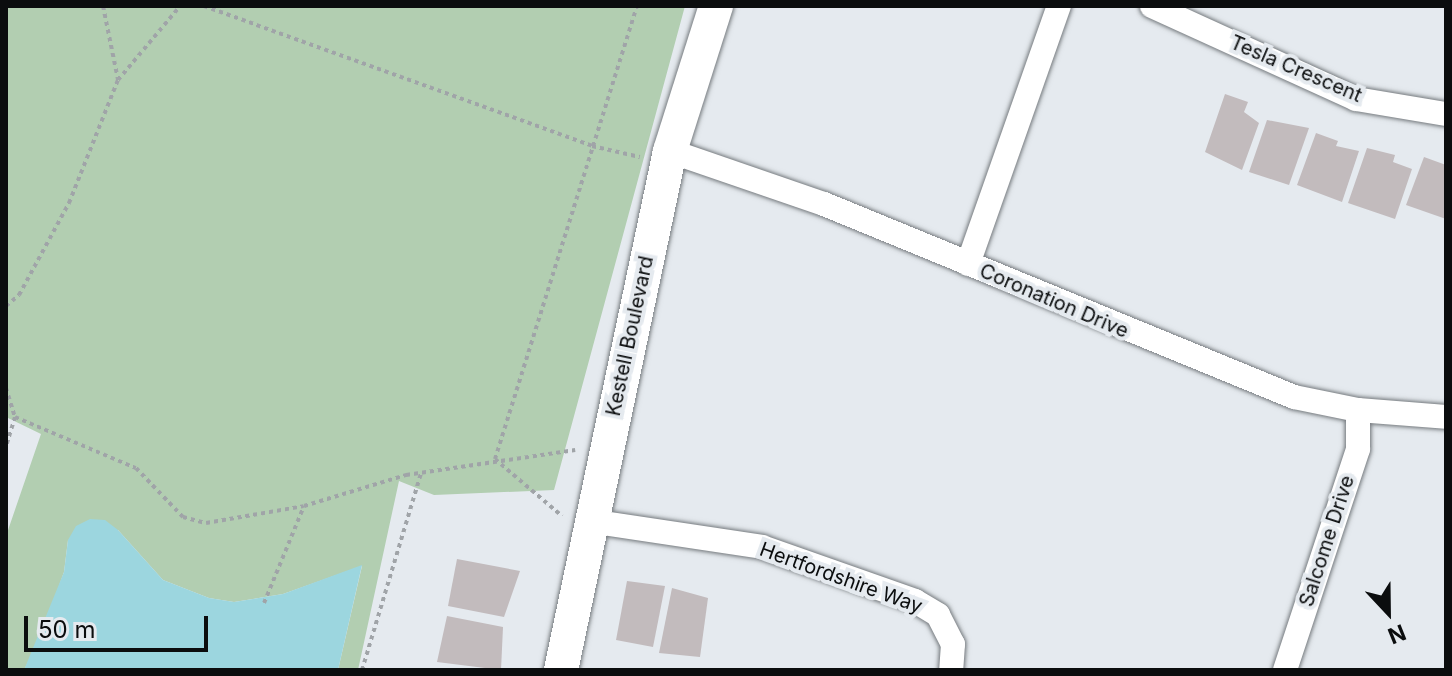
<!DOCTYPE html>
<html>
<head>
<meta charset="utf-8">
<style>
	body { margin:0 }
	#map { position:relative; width:1452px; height:676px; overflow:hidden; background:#e5eaef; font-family:Inter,sans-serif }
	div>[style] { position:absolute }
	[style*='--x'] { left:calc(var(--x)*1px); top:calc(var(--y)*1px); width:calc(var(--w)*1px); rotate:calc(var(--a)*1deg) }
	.green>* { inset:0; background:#b2ceb1 }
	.water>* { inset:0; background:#9cd6df }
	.building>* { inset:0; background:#c2bbbd }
	.path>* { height:4px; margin-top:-2px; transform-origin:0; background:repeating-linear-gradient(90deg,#a0a4a8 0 4px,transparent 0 8px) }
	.roads { filter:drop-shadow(0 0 2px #767b7f) drop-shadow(0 0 2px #767b7f) }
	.street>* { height:24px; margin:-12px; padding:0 12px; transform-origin:12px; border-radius:12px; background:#fff }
	.secondary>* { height:34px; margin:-17px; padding:0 17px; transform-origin:17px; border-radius:17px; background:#fff }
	span { translate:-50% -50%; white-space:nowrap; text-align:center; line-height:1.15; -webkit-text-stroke:8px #e5eaef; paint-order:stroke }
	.street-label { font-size:20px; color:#0b0d0e }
	.frame { position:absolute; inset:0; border:8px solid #0b0d0e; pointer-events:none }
	.north { position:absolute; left:1348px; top:572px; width:80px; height:80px; -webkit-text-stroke:6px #e5eaef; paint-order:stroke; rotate:158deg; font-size:22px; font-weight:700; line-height:32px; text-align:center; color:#0b0d0e }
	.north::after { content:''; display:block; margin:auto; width:28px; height:36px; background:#0b0d0e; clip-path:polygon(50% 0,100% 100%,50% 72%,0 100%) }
	.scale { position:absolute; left:24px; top:616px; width:184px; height:36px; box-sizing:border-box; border:4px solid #0b0d0e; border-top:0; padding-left:10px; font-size:24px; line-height:28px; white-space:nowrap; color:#0b0d0e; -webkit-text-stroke:6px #e5eaef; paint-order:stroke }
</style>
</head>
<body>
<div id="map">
	<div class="green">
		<i style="clip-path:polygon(6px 6px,685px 6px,554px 490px,434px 495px,399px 481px,358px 670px,338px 670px,362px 566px,283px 594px,234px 602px,209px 598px,163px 580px,118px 530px,68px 540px,64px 572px,39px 641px,24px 670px,6px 670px,6px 536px,41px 434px,6px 417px)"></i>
	</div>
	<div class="water">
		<i style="clip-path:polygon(90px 519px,105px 520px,118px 530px,163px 580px,209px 598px,234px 602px,283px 594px,362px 565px,338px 670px,24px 670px,64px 572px,68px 540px,76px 526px)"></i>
	</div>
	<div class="building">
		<i style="clip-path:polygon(1225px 94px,1248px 102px,1244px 112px,1259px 123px,1242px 170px,1205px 152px)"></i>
		<i style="clip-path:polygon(1267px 120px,1309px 128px,1289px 185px,1249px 172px)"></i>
		<i style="clip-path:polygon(1316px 133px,1338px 141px,1336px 146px,1359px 151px,1342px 202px,1297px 185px)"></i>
		<i style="clip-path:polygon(1367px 148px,1395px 155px,1393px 162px,1412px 169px,1395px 219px,1348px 203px)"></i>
		<i style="clip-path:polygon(1424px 157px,1446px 165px,1446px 219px,1406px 205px)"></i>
		<i style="clip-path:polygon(457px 559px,520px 571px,504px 617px,448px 606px)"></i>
		<i style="clip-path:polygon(627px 581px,665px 586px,653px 647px,616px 640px)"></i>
		<i style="clip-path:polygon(672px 588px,708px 598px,700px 657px,659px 653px)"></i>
		<i style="clip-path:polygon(447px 616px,503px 627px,501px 670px,437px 662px)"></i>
	</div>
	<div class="path">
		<i style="--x:103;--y:6;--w:76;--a:78.5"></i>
		<i style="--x:204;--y:6;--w:412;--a:19.8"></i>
		<i style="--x:592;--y:146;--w:49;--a:12.9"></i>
		<i style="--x:6;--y:306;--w:17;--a:-40"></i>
		<i style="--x:19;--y:295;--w:105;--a:-61.5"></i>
		<i style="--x:69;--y:203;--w:132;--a:-68.3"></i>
		<i style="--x:118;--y:80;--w:97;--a:-50"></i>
		<i style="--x:6;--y:388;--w:30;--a:73"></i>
		<i style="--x:15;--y:417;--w:31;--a:107"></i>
		<i style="--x:15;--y:417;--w:131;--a:22.9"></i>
		<i style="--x:136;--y:468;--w:68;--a:46.2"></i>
		<i style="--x:183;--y:517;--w:24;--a:15"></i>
		<i style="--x:206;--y:523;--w:99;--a:-9.8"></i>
		<i style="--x:304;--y:506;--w:107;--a:-16.9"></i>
		<i style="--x:406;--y:475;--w:171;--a:-8.4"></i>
		<i style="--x:495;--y:459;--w:475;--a:-72.6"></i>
		<i style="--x:495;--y:459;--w:88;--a:40.4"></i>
		<i style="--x:264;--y:603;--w:105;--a:-67.6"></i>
		<i style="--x:362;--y:670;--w:206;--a:-73.3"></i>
	</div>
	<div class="roads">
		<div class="street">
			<i style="--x:1152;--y:6;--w:224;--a:24.5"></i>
			<i style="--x:1356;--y:99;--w:91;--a:9.5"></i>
			<i style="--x:670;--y:151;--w:163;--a:19"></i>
			<i style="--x:824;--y:204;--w:508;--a:22.32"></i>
			<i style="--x:1294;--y:397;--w:65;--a:11.5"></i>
			<i style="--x:1358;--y:410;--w:88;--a:4.5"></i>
			<i style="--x:968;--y:264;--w:274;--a:-70.6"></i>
			<i style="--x:589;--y:521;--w:175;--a:8.5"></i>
			<i style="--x:762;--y:547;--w:162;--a:19.4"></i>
			<i style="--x:915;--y:601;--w:27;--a:31"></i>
			<i style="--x:938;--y:615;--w:33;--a:63"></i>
			<i style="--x:953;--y:644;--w:26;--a:94"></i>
			<i style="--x:1285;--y:670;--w:233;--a:-71.7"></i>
			<i style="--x:1358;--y:449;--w:39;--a:-90"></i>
		</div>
		<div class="secondary">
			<i style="--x:561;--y:670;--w:530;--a:-78.14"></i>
			<i style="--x:670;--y:151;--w:152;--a:-72.4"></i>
		</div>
	</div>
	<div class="street-label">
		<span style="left:1296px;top:69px;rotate:23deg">Tesla Crescent</span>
		<span style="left:1054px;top:301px;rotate:23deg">Coronation Drive</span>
		<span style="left:630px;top:336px;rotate:-78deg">Kestell Boulevard</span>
		<span style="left:1327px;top:541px;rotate:-72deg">Salcome Drive</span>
		<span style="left:841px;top:578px;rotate:20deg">Hertfordshire Way</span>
	</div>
	<div class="frame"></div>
	<div class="north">N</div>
	<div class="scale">50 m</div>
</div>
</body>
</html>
